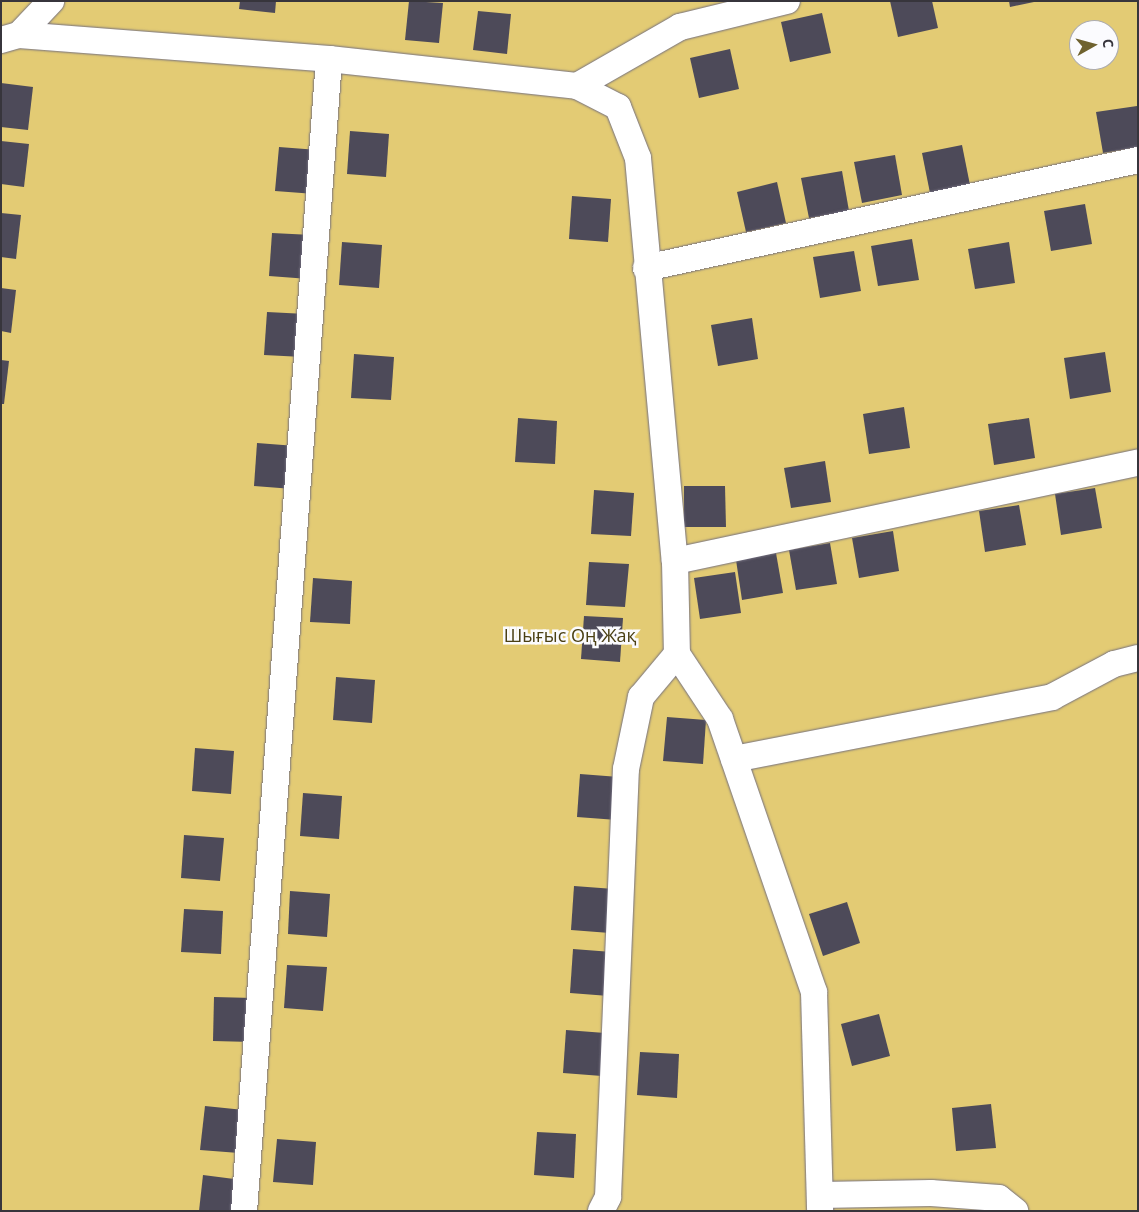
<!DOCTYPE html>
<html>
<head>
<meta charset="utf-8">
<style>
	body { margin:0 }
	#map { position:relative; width:1139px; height:1212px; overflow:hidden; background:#fbfbfe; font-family:"Open Sans",sans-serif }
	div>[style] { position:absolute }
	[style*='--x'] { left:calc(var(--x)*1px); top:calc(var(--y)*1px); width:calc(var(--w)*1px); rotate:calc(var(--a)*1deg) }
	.green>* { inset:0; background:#e3cb74 }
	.building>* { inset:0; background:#4d4a59 }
	.roads { filter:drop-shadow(0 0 1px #736f7f) drop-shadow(0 0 1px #736f7f) }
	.minor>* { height:26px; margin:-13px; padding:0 13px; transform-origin:13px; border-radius:13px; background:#fff }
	span { translate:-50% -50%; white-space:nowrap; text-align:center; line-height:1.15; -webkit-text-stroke:5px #fbfbfe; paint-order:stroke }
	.park-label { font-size:18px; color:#4b4014 }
	.frame { position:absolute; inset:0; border:2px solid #37353c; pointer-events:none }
	.north { position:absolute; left:1069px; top:20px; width:50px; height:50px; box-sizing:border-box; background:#fbfbfe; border:1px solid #adacb0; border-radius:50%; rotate:83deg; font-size:14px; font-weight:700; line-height:20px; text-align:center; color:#37353c }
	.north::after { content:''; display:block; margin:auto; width:18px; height:22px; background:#6f622f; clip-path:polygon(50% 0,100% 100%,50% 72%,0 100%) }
</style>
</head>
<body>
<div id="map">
	<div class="green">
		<i style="clip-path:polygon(evenodd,1px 1px,1138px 1px,1138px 1211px,1px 1211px,1px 1px,1079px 30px,1109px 30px,1109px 60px,1079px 60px,1079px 30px)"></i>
	</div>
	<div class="building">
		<i style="clip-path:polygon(240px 1px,276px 1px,275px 13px,239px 9px)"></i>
		<i style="clip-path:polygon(409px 1px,443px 3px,439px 43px,405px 40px)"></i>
		<i style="clip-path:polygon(890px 1px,932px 1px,938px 28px,898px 37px)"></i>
		<i style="clip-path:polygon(1009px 1px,1034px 1px,1034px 2px,1010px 7px)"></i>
		<i style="clip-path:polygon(478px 11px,511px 14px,507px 54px,473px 50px)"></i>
		<i style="clip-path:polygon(822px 13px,831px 53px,790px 62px,781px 22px)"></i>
		<i style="clip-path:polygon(730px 49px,739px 89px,699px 98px,690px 58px)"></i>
		<i style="clip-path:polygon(1px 83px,33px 87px,28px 130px,1px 127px)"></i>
		<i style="clip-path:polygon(1137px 106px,1138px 147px,1103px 153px,1096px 112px)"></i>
		<i style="clip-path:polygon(350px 131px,389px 134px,386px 177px,347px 174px)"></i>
		<i style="clip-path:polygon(1px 141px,29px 144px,24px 187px,1px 184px)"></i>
		<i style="clip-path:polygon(962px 145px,970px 185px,930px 193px,922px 153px)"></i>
		<i style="clip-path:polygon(279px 147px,318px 150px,315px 194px,275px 191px)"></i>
		<i style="clip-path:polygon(895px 155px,902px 195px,862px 203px,854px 162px)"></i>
		<i style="clip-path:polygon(842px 171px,849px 211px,809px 218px,801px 178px)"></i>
		<i style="clip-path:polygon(777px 182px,786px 223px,746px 232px,737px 192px)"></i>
		<i style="clip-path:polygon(572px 196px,611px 199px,608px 242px,569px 239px)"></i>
		<i style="clip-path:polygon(1085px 204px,1092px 244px,1051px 251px,1044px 211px)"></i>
		<i style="clip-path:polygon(1px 213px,21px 215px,16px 259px,1px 257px)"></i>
		<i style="clip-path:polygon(272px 233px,312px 235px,309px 279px,269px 276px)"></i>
		<i style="clip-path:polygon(912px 239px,919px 280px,878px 286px,871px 246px)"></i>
		<i style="clip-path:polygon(342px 242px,382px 245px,379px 288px,339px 285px)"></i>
		<i style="clip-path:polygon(1009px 242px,1015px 283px,975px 289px,968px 249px)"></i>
		<i style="clip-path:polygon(854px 251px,861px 291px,820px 298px,813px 257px)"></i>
		<i style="clip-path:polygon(1px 288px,16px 290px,11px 333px,1px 331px)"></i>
		<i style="clip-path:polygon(267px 312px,306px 314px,303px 357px,264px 355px)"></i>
		<i style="clip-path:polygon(752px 318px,758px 359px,718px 366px,711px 325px)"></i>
		<i style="clip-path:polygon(1105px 352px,1111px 392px,1070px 399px,1064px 358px)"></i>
		<i style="clip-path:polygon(354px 354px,394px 357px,391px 400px,351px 398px)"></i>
		<i style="clip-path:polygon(1px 360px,9px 361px,4px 404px,1px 404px)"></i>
		<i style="clip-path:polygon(904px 407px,910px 448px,869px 454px,863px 414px)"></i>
		<i style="clip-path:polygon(518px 418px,557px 421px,555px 464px,515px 462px)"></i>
		<i style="clip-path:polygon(1029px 418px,1035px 458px,994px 465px,988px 424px)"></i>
		<i style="clip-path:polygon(257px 443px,296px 446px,293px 489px,254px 486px)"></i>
		<i style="clip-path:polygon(825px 461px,831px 502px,791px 508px,784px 468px)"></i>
		<i style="clip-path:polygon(684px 486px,725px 486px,726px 527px,684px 527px)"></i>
		<i style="clip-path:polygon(1095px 488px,1102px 528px,1061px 535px,1055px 494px)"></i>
		<i style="clip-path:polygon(594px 490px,634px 493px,631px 536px,591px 534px)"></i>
		<i style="clip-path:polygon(1019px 505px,1026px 545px,985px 552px,979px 511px)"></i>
		<i style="clip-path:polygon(893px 531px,899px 571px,859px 578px,852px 538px)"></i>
		<i style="clip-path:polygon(830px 543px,837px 584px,796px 590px,789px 550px)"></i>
		<i style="clip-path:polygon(776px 553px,783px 593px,742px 600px,736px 560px)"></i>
		<i style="clip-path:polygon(589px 562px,629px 564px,625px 607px,586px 605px)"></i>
		<i style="clip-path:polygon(735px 572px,741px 613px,700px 619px,694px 578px)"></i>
		<i style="clip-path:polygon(313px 578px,352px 581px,350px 624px,310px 622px)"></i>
		<i style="clip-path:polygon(584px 616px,623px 618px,620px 662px,581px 659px)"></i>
		<i style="clip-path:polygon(336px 677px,375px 680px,372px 723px,333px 720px)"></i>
		<i style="clip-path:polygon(667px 717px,706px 720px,703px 764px,663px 761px)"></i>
		<i style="clip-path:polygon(195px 748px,234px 751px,231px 794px,192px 791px)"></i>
		<i style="clip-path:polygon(580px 774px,619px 777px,617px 820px,577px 817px)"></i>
		<i style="clip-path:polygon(303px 793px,342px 796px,339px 839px,300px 836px)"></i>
		<i style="clip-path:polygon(184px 835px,224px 838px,220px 881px,181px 878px)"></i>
		<i style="clip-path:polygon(574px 886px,614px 889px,610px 933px,571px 930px)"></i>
		<i style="clip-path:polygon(290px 891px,330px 894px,327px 937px,288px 934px)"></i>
		<i style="clip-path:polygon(847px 902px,860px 943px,823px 956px,809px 914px)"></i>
		<i style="clip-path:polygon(184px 909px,223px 911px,221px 954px,181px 952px)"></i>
		<i style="clip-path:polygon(573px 949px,612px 952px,609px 996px,570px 993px)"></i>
		<i style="clip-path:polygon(287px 965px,327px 967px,323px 1011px,284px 1008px)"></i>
		<i style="clip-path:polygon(214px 997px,253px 998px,252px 1042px,213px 1041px)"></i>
		<i style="clip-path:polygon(879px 1014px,890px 1056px,852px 1066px,841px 1024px)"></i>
		<i style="clip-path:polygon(566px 1030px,605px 1033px,602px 1076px,563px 1073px)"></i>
		<i style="clip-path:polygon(640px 1052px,679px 1054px,677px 1098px,637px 1095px)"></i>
		<i style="clip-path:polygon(991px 1104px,996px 1148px,956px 1151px,952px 1108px)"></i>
		<i style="clip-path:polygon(205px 1106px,244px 1110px,239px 1153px,200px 1150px)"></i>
		<i style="clip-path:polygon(537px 1132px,576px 1134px,574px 1178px,534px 1175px)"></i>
		<i style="clip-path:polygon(277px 1139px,316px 1142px,313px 1185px,273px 1182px)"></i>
		<i style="clip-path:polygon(203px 1175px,242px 1180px,238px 1211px,199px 1211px)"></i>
	</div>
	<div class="roads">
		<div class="minor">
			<i style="--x:19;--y:35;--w:47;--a:-46.7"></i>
			<i style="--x:1;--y:40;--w:19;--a:-16"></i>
			<i style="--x:19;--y:35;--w:311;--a:4.4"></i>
			<i style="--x:329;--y:59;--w:249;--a:6.2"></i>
			<i style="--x:577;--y:86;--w:46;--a:27.1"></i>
			<i style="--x:618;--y:107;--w:55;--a:68.6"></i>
			<i style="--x:638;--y:158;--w:405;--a:84.8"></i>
			<i style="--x:675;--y:561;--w:93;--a:88.8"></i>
			<i style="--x:677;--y:654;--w:78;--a:56.5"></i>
			<i style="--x:720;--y:719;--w:289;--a:71"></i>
			<i style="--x:814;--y:992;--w:219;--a:88.4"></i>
			<i style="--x:577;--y:86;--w:119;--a:-29.8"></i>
			<i style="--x:680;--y:27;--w:110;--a:-13.7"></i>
			<i style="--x:646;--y:268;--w:504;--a:-12.38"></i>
			<i style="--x:675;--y:561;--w:473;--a:-12"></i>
			<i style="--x:734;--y:759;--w:324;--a:-11"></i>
			<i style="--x:1052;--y:697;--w:70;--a:-28"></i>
			<i style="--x:1114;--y:664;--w:25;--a:-14"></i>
			<i style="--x:820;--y:1195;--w:111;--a:-1"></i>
			<i style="--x:931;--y:1193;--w:68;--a:4.2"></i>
			<i style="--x:999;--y:1198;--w:21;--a:39"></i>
			<i style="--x:244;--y:1211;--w:1155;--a:-85.78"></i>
			<i style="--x:601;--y:1211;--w:16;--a:-63"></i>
			<i style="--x:608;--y:1197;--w:428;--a:-87.6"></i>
			<i style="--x:626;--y:769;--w:74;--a:-78.2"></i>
			<i style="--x:641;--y:697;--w:56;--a:-50.1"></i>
		</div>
	</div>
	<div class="park-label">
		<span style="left:570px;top:635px">Шығыс Оң Жақ</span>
	</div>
	<div class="frame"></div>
	<div class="north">С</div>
</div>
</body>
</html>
